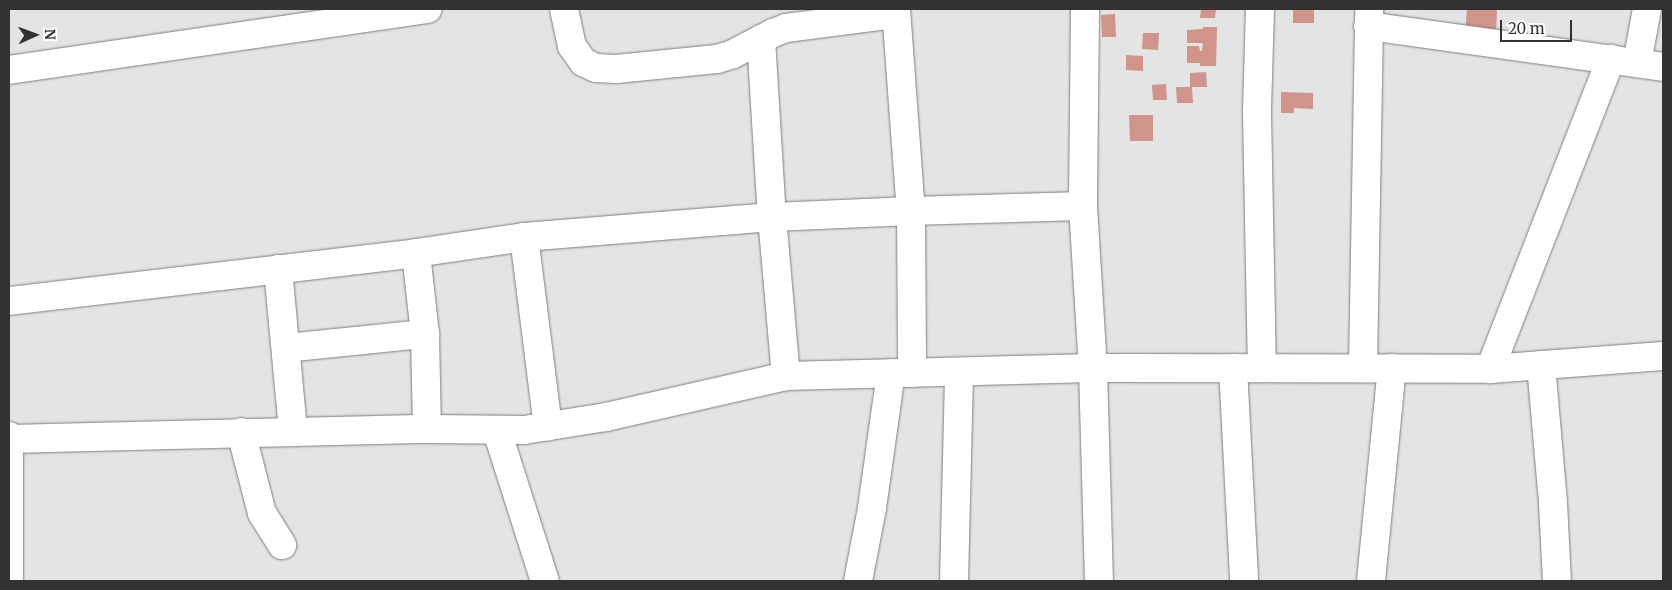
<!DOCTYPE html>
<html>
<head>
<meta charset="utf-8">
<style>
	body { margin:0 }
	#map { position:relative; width:1672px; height:590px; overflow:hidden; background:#e3e4e4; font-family:Merriweather,serif }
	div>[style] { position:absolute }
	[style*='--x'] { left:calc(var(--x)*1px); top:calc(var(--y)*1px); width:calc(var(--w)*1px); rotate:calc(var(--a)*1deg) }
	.building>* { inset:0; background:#d0948b }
	.roads { filter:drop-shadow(0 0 1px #7d7e7e) drop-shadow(0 0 1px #7d7e7e) }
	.minor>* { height:28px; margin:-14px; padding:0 14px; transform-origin:14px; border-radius:14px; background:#fff }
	span { translate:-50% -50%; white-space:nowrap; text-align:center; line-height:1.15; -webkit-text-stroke:4px #fff; paint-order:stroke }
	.frame { position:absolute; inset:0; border:10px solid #323232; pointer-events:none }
	.north { position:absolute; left:10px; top:10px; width:50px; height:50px; -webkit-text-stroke:4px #fff; paint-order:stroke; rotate:88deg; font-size:14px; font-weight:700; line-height:20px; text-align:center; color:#323232 }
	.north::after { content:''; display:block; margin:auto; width:18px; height:22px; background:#323232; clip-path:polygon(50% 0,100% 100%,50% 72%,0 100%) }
	.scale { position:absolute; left:1500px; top:20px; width:72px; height:22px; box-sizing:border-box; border:2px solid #323232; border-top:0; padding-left:6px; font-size:15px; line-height:18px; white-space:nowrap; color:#323232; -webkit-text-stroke:4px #fff; paint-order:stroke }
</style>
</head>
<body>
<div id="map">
	<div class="building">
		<i style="clip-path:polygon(1201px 9px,1216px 9px,1215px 18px,1200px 18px)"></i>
		<i style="clip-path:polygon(1293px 9px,1314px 9px,1314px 23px,1293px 23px)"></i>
		<i style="clip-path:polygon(1467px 9px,1497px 9px,1496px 36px,1465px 33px)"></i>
		<i style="clip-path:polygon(1115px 14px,1116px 37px,1102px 37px,1101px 15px)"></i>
		<i style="clip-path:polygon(1203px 27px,1217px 27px,1216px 66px,1200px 66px,1200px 63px,1187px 63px,1187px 46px,1199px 46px,1200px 51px,1202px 51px,1203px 43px,1187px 43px,1187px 30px,1203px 29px)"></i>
		<i style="clip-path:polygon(1143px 33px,1159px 33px,1158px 50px,1142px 49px)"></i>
		<i style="clip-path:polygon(1126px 55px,1143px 56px,1143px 71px,1126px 70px)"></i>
		<i style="clip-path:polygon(1206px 72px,1207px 87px,1192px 87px,1193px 103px,1177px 103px,1176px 87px,1190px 87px,1190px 73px)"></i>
		<i style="clip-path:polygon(1166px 84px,1167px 100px,1153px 100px,1152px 85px)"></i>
		<i style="clip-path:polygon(1281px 92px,1313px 93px,1313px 109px,1294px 108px,1294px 113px,1281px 113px)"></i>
		<i style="clip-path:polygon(1129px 115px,1153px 115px,1153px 141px,1130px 141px)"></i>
	</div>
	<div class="roads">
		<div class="minor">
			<i style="--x:564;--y:9;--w:38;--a:78"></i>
			<i style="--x:572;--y:46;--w:19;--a:55"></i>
			<i style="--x:583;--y:62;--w:14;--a:25"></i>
			<i style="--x:596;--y:68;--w:20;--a:3"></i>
			<i style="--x:616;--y:69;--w:101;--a:-5.7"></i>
			<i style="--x:717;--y:59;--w:17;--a:-17"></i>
			<i style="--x:733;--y:54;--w:45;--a:-27.7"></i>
			<i style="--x:773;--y:33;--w:14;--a:-21"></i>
			<i style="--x:786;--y:28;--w:111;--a:-7.3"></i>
			<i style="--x:896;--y:9;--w:203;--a:85.8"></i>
			<i style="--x:911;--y:211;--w:162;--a:89.6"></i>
			<i style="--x:1085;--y:9;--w:197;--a:90.6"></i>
			<i style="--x:1083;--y:206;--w:162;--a:86.5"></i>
			<i style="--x:1093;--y:368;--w:213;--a:88.4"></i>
			<i style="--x:1260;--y:9;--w:104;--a:91.7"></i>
			<i style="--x:1257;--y:113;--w:254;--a:88.9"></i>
			<i style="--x:1368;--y:26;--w:298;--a:7.9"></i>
			<i style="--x:761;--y:39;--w:178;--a:86.5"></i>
			<i style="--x:772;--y:217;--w:160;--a:85"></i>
			<i style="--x:1637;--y:63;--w:55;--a:-79.5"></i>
			<i style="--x:9;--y:70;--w:423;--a:-8.3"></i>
			<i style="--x:524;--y:237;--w:191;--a:82.8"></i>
			<i style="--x:416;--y:253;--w:81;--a:83.7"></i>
			<i style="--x:425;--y:334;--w:95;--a:88.8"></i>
			<i style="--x:278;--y:269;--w:164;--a:84.7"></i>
			<i style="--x:9;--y:301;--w:410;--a:-6.7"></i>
			<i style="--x:416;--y:253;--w:109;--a:-8.4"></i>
			<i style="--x:524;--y:237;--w:249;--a:-4.6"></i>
			<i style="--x:772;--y:217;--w:139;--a:-2.5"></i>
			<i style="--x:911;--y:211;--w:172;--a:-1.7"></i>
			<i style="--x:286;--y:348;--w:140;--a:-5.8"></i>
			<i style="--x:1541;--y:365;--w:139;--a:85"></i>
			<i style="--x:1553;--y:503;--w:78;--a:87.1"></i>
			<i style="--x:1233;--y:368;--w:213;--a:87"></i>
			<i style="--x:1363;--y:368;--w:359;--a:-89"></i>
			<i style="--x:1490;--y:369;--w:333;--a:-68.7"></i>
			<i style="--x:497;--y:431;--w:157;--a:72.3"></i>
			<i style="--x:241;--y:432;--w:84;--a:75.5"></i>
			<i style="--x:262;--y:513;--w:38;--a:58"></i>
			<i style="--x:9;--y:436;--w:145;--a:90"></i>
			<i style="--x:9;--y:439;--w:418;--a:-1.4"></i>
			<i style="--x:427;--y:429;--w:97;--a:0.6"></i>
			<i style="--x:524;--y:430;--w:83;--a:-9"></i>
			<i style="--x:606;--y:417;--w:185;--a:-12.8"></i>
			<i style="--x:786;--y:376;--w:307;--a:-1.5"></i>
			<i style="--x:1093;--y:368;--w:397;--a:0.1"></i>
			<i style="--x:1490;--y:369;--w:173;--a:-4.3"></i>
			<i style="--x:858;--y:581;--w:74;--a:-79.1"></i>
			<i style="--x:872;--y:508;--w:136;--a:-82"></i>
			<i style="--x:954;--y:581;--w:208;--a:-88.6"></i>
			<i style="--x:1371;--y:581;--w:214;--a:-84.4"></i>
		</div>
	</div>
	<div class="frame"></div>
	<div class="north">N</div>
	<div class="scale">20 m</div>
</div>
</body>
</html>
